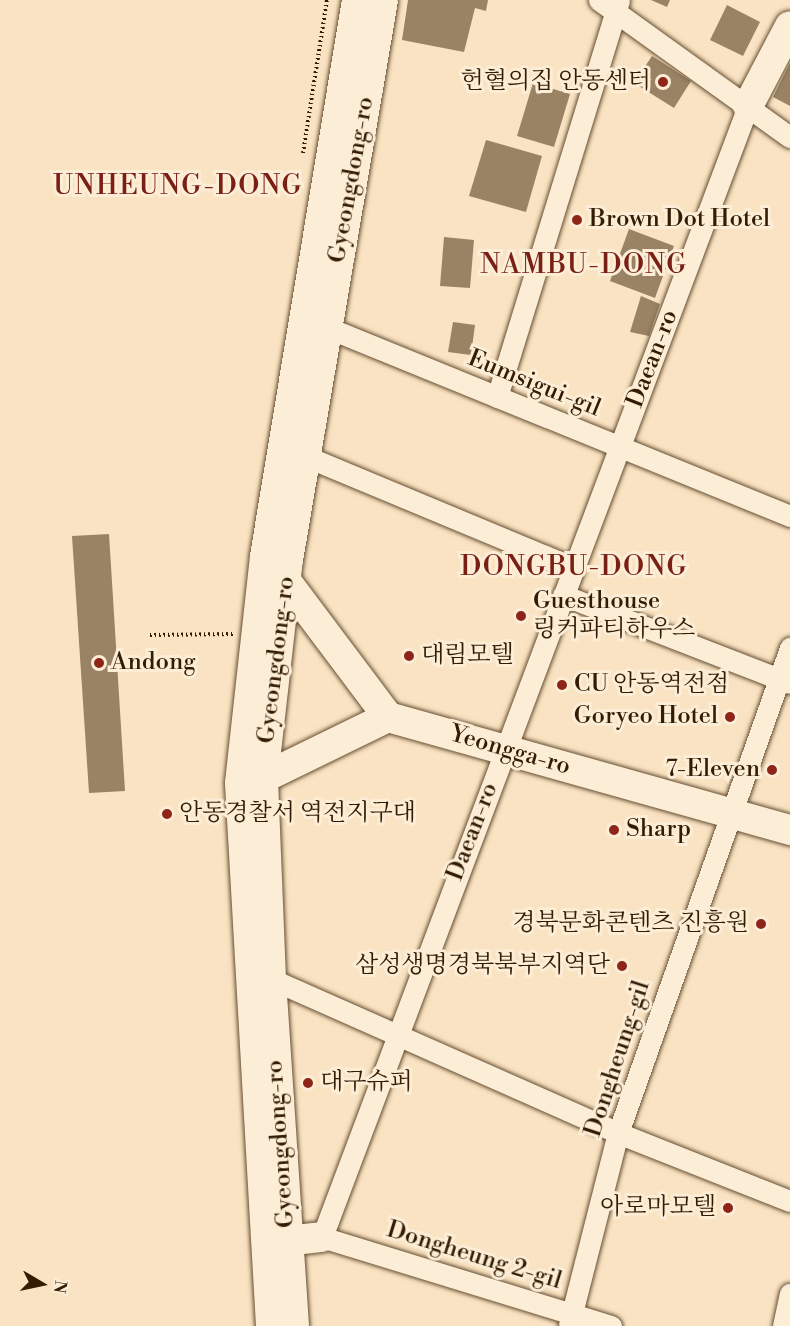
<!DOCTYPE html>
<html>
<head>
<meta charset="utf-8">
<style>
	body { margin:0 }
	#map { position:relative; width:790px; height:1326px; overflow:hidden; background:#fae3c2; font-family:"Libre Bodoni","Noto Serif KR",serif }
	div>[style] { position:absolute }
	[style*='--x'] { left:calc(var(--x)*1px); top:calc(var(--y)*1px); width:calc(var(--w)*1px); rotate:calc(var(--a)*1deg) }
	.building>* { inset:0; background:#9a8365 }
	.path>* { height:4px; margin-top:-2px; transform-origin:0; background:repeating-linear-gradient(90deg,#331c01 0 1.5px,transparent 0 4.5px) }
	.roads { filter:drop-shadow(0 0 2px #654e31) drop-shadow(0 0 2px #654e31) }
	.street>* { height:21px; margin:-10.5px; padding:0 10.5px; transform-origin:10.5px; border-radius:10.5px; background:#fcedd7 }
	.secondary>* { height:30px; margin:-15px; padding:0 15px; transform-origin:15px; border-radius:15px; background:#fcedd7 }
	.dots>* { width:16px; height:16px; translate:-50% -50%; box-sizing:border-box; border:3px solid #fcedd7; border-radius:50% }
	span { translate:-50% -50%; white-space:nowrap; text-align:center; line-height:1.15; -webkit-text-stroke:6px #fcedd7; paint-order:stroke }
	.poi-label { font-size:24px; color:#331c01 }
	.right { translate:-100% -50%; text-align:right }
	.left { translate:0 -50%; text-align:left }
	.street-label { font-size:24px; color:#331c01 }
	.quarter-label { font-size:27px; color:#7a1f14; letter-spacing:1.5px }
	.north { position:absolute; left:12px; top:1254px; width:60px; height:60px; -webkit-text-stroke:4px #fcedd7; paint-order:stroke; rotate:99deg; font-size:16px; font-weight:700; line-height:24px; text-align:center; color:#331c01 }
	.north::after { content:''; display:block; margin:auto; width:21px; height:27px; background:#331c01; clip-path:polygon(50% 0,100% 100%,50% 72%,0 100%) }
</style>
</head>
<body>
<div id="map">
	<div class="building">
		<i style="clip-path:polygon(408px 0,488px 0,486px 11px,475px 8px,464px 52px,402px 40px)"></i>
		<i style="clip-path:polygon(651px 0,670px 0,667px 7px)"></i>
		<i style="clip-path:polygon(727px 5px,760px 22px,743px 56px,710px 40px)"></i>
		<i style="clip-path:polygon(652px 56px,691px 81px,674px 108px,634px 83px)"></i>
		<i style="clip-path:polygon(790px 63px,790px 106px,773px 97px)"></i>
		<i style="clip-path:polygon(533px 83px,570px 94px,554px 147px,517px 136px)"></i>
		<i style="clip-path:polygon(486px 140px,542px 156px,526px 212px,469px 196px)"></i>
		<i style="clip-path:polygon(629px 229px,674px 246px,655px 298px,610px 281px)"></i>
		<i style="clip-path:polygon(444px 237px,474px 240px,470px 288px,440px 286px)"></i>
		<i style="clip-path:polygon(641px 296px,660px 304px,649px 336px,630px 332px)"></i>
		<i style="clip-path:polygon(453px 322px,475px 325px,471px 355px,448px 352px)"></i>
		<i style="clip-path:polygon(109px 534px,125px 791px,89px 793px,72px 536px)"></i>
	</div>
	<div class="path">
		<i style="--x:303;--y:153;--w:155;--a:-81.1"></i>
		<i style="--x:150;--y:635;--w:83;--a:-0.7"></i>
	</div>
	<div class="roads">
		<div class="street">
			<i style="--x:599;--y:0;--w:235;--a:35.7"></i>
			<i style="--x:326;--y:327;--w:501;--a:22.16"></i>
			<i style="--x:497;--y:397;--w:415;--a:-72.9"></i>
			<i style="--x:305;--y:456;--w:291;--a:22.6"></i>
			<i style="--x:563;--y:595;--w:243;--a:21.2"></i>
			<i style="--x:271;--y:979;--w:380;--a:23.9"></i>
			<i style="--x:618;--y:1133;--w:185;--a:21.6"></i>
			<i style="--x:569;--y:1325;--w:198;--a:-75.7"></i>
			<i style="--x:618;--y:1133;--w:515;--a:-70.47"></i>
			<i style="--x:611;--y:1326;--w:302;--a:-162.9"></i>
			<i style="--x:322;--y:1237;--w:1209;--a:-69.36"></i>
			<i style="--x:783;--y:1326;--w:33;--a:-78"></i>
		</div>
		<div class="secondary">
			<i style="--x:748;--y:106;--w:90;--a:-62.3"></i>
			<i style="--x:286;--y:581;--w:170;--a:53.1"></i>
			<i style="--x:249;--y:781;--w:14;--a:-12"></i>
			<i style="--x:263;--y:778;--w:139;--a:-26"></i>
			<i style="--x:388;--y:717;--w:418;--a:15.7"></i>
			<i style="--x:267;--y:1243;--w:55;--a:-6.2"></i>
			<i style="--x:271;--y:1326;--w:544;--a:-93.27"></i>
			<i style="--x:240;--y:783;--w:228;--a:-83.7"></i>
			<i style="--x:265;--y:556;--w:564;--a:-80.6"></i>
			<i style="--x:294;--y:1326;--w:348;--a:-93.8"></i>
			<i style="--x:271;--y:979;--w:201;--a:-92.3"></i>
			<i style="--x:263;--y:778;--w:219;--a:-83.5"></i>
			<i style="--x:288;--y:560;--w:568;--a:-80.37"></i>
		</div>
	</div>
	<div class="dots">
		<i style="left:663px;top:82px;background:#8f2418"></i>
		<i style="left:577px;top:220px;background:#8f2418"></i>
		<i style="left:521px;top:616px;background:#8f2418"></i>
		<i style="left:409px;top:656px;background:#8f2418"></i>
		<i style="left:99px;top:663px;background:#8f2418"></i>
		<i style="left:562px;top:685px;background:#8f2418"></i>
		<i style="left:730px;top:717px;background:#8f2418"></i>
		<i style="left:772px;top:770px;background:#8f2418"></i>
		<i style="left:167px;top:814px;background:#8f2418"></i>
		<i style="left:614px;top:830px;background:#8f2418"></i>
		<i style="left:761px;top:924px;background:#8f2418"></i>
		<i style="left:622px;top:966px;background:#8f2418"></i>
		<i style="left:308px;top:1083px;background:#8f2418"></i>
		<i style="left:728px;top:1208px;background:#8f2418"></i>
	</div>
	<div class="poi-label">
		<span class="right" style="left:651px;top:82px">헌혈의집 안동센터</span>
		<span class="left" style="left:589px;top:220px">Brown Dot Hotel</span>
		<span class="left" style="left:533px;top:616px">Guesthouse<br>링커파티하우스</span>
		<span class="left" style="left:421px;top:656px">대림모텔</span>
		<span class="left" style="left:111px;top:663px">Andong</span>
		<span class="left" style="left:574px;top:685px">CU 안동역전점</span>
		<span class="right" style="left:718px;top:717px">Goryeo Hotel</span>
		<span class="right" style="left:760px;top:770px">7-Eleven</span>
		<span class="left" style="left:179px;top:814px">안동경찰서 역전지구대</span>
		<span class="left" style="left:626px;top:830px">Sharp</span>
		<span class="right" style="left:749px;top:924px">경북문화콘텐츠 진흥원</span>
		<span class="right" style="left:610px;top:966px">삼성생명경북북부지역단</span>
		<span class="left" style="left:320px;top:1083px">대구슈퍼</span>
		<span class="right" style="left:716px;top:1208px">아로마모텔</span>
	</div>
	<div class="street-label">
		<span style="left:352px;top:180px;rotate:-80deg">Gyeongdong-ro</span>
		<span style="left:653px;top:359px;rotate:-69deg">Daean-ro</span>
		<span style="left:534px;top:384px;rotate:22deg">Eumsigui-gil</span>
		<span style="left:277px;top:660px;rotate:-83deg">Gyeongdong-ro</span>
		<span style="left:510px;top:751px;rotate:16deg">Yeongga-ro</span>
		<span style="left:473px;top:832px;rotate:-69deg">Daean-ro</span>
		<span style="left:618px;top:1059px;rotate:-72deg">Dongheung-gil</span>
		<span style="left:281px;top:1144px;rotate:-94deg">Gyeongdong-ro</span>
		<span style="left:474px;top:1256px;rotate:17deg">Dongheung 2-gil</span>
	</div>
	<div class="quarter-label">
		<span style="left:178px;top:187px">UNHEUNG-DONG</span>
		<span style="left:584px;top:266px">NAMBU-DONG</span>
		<span style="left:574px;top:568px">DONGBU-DONG</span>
	</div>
	<div class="north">N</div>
</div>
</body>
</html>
